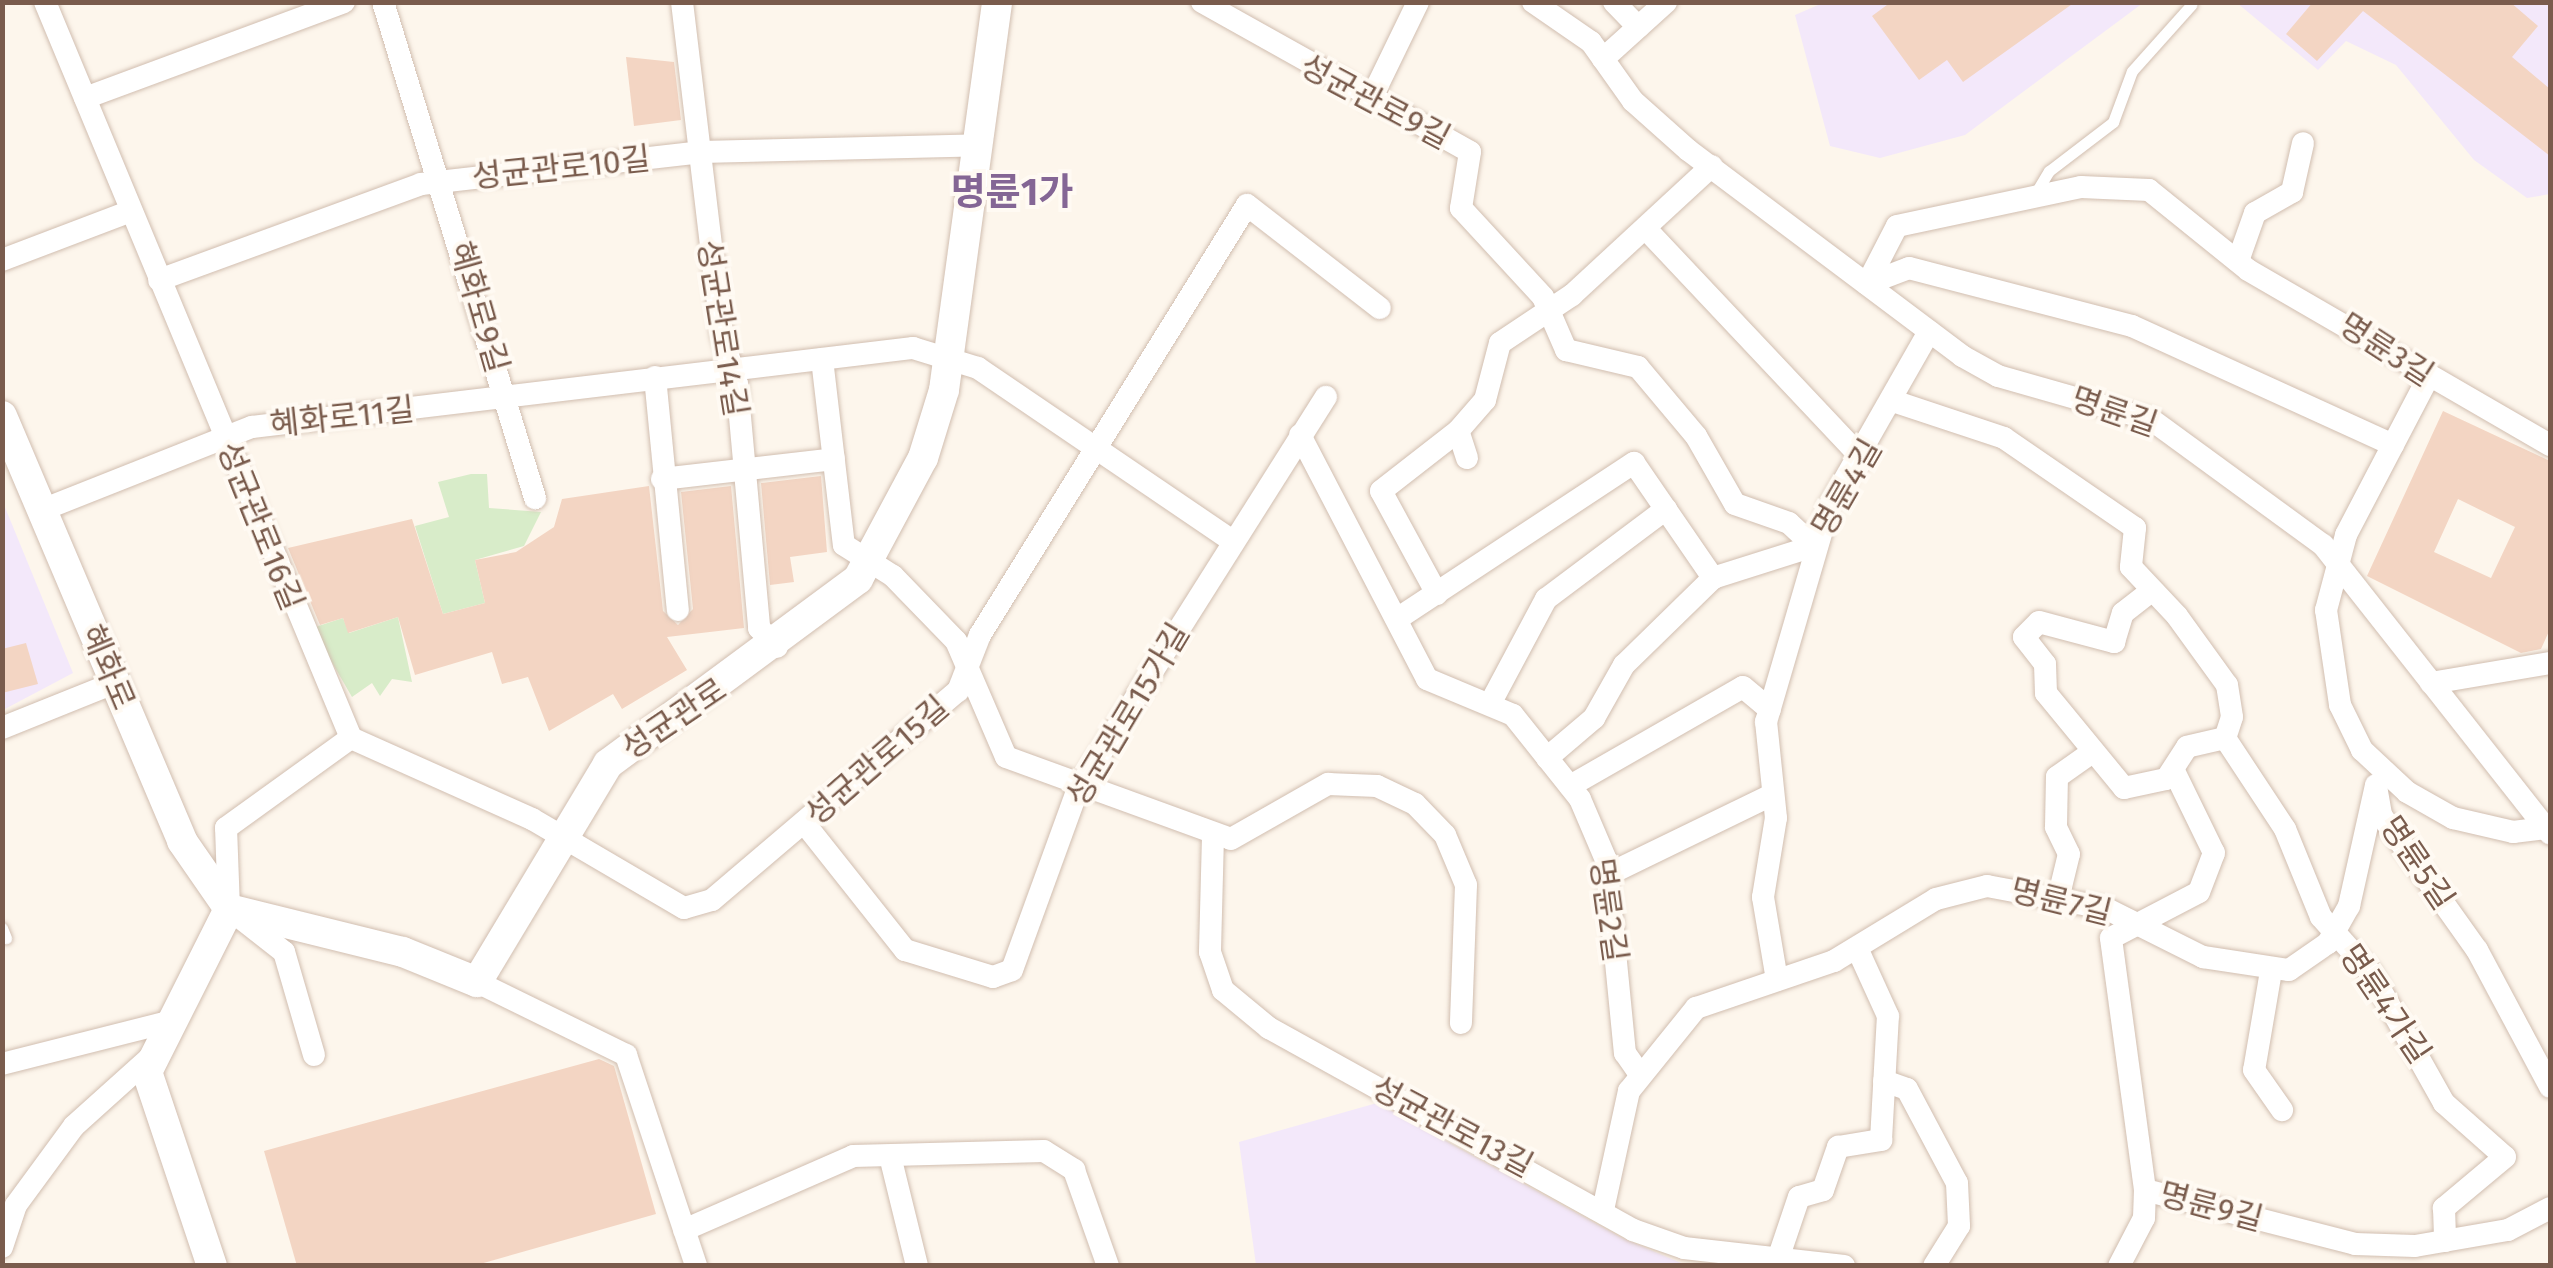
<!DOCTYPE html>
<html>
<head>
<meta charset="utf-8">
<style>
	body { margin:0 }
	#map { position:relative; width:2553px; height:1268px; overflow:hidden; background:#fdf6ec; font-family:"Fira Sans","Noto Sans KR",sans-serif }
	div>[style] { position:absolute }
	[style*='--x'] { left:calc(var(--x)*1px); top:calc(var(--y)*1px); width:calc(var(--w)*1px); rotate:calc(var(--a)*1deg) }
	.education>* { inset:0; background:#f3e8fa }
	.green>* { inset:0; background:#d8ecc9 }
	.building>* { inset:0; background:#f3d5c3 }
	.roads { filter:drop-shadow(0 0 2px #d1beb0) drop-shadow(0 0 2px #d1beb0) }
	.service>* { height:11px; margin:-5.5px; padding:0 5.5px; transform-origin:5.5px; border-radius:5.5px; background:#fff }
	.minor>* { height:22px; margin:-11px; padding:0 11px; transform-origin:11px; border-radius:11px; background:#fff }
	.tertiary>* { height:30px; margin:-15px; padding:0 15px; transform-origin:15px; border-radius:15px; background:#fff }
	span { translate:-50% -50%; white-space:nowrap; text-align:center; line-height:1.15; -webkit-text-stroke:8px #fffaf3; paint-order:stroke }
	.street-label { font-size:32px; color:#7a5c4d }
	.quarter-label { font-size:38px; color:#846695; font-weight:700 }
	.frame { position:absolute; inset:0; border:5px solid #7a5c4d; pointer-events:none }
</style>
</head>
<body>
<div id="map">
	<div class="education">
		<i style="clip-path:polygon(1825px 2px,2143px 3px,1965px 135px,1880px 158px,1830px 146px,1795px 15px)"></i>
		<i style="clip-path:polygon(2237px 3px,2550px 3px,2550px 194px,2527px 198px,2474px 160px,2396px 65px,2346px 41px,2318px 70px)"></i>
		<i style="clip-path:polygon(2px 500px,73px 673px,3px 710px,2px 710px)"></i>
		<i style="clip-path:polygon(1377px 1103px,1622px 1238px,1686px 1265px,1256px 1265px,1239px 1142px)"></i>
	</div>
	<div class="green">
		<i style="clip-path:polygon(471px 474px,487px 474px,489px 508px,541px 512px,524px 546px,475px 560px,485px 603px,443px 614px,415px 526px,449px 517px,438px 482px)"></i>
		<i style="clip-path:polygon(398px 617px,412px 682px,392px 679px,380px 696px,372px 683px,352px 697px,312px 628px,343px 618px,349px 633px)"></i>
	</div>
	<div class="building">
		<i style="clip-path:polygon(1891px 2px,2075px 2px,1963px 82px,1947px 60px,1919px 80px,1872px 16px)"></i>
		<i style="clip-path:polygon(2313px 2px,2510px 2px,2538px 26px,2512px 57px,2550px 89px,2550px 156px,2363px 11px,2317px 61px,2286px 34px)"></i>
		<i style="clip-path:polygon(626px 57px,674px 62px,681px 120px,634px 126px)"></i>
		<i style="clip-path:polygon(evenodd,2443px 411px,2550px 461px,2550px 629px,2541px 649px,2521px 653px,2367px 576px,2443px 411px,2458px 499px,2515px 527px,2491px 578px,2434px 552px,2458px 499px)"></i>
		<i style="clip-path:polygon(821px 476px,827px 552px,790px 557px,794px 582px,770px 585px,761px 483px)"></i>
		<i style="clip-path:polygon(649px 486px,663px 611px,678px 625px,693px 609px,681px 492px,731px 486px,744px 628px,667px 637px,687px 670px,622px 709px,613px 694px,549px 731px,528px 677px,502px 684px,492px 652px,415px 675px,398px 617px,348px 633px,343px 618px,320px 625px,288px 548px,412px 519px,443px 614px,485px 603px,475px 560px,516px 552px,554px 527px,562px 499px)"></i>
		<i style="clip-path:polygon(26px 643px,38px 684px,2px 693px,2px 649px)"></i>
		<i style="clip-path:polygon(599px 1059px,614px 1066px,656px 1214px,473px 1266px,297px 1266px,264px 1151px)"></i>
	</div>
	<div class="roads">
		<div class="service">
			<i style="--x:2035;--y:194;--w:27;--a:-59"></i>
			<i style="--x:2049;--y:171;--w:81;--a:-37.4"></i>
			<i style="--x:2113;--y:122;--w:54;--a:-69.6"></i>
			<i style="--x:2132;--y:71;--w:89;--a:-48.2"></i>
			<i style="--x:2;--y:928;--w:11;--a:68"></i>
		</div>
		<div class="minor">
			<i style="--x:45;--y:2;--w:797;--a:67.42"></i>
			<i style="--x:351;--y:738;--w:198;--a:24.1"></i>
			<i style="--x:532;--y:819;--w:176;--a:30.4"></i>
			<i style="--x:684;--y:908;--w:29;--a:-16"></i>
			<i style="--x:712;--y:900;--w:323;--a:-40.4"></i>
			<i style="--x:958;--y:691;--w:60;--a:-68.6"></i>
			<i style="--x:980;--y:635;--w:506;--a:-58.16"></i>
			<i style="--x:1247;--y:205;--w:168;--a:37.8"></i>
			<i style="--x:383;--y:2;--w:519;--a:72.96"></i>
			<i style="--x:682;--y:2;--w:336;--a:83.2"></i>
			<i style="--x:722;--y:336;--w:50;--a:72.6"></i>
			<i style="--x:737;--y:384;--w:245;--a:84.8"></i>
			<i style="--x:759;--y:628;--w:26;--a:47"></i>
			<i style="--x:1202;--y:2;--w:307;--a:29.2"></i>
			<i style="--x:1470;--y:152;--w:57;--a:99.1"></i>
			<i style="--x:1461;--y:208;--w:121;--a:47.3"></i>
			<i style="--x:1543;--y:297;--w:58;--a:66.5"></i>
			<i style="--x:1566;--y:350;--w:74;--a:13.3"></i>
			<i style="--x:1638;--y:367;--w:90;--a:50"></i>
			<i style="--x:1696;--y:436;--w:78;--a:60.2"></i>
			<i style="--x:1735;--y:504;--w:57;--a:19.4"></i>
			<i style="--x:1789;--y:523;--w:34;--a:43"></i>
			<i style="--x:1533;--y:2;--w:70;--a:34.6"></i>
			<i style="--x:1591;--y:42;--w:72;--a:54.6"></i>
			<i style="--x:1633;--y:101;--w:74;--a:41.7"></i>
			<i style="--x:1688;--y:150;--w:343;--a:36.9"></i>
			<i style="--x:1962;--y:356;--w:41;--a:29.1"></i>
			<i style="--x:1998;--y:376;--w:160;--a:15.9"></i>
			<i style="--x:2152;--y:420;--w:212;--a:36.2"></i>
			<i style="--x:2323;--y:545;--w:367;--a:51.8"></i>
			<i style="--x:1614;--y:2;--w:35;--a:46"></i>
			<i style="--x:1603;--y:59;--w:85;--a:-42.1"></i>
			<i style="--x:85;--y:98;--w:276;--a:-20.3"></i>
			<i style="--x:1370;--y:101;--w:110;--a:-64.1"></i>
			<i style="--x:1646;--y:229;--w:316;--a:46.7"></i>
			<i style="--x:2;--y:260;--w:138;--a:-20.8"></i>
			<i style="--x:2238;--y:261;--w:51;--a:-70.5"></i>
			<i style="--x:2255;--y:213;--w:43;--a:-29.6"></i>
			<i style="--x:2292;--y:192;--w:50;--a:-77.3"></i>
			<i style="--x:159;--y:280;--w:279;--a:-20.1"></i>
			<i style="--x:421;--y:184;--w:283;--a:-6.5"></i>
			<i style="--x:702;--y:152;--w:278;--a:-1.4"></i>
			<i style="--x:1867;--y:284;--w:65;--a:-62.7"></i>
			<i style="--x:1897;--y:226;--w:188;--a:-12"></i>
			<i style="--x:2081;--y:187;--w:68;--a:2.5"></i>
			<i style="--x:2149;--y:190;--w:127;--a:38.9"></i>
			<i style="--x:2248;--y:270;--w:349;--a:30.1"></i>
			<i style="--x:1867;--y:284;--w:45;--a:-20.9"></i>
			<i style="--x:1909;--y:268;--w:230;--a:14.6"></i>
			<i style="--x:2132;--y:326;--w:287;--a:24.5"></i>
			<i style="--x:822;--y:359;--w:187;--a:83.3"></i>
			<i style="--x:844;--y:545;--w:58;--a:32.3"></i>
			<i style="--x:893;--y:576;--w:91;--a:45.9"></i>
			<i style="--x:956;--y:641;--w:126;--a:66.7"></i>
			<i style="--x:1006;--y:757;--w:239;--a:20"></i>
			<i style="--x:1231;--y:839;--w:112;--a:-29.6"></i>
			<i style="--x:1328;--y:784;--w:49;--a:2.3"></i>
			<i style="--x:1377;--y:786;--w:42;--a:25.3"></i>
			<i style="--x:1415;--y:804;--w:43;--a:45.9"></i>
			<i style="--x:1445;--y:835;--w:54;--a:67.2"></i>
			<i style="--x:1466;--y:885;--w:138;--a:92.1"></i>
			<i style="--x:2429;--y:376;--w:179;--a:117.6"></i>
			<i style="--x:2346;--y:535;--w:78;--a:104.9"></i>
			<i style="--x:2326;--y:610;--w:96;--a:81.6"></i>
			<i style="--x:2340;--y:705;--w:50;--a:63.9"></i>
			<i style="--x:2362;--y:750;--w:62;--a:43"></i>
			<i style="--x:2407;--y:792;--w:53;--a:29.5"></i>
			<i style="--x:2453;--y:818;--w:62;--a:13.1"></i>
			<i style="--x:2513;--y:832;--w:35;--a:-7"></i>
			<i style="--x:655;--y:377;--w:234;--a:84.4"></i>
			<i style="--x:1893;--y:401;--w:117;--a:18.4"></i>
			<i style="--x:2004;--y:438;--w:159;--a:34.5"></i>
			<i style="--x:2135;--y:528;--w:39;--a:96"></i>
			<i style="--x:2131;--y:567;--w:67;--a:46.8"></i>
			<i style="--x:2177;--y:616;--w:85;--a:54.1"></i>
			<i style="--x:2227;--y:685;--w:32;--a:81"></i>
			<i style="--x:2232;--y:717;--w:22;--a:108"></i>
			<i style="--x:2225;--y:738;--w:39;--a:167"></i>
			<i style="--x:2187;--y:747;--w:38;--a:123"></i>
			<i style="--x:2166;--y:779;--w:43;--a:167.9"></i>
			<i style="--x:2124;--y:788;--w:123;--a:-129.4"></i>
			<i style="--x:2046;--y:693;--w:29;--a:-92"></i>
			<i style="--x:2045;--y:664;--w:34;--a:-128"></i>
			<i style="--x:2024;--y:637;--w:21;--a:-45"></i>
			<i style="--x:2039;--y:622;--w:78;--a:14.9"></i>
			<i style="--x:2114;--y:642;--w:30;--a:-73"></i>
			<i style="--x:2123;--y:613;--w:36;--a:-38"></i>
			<i style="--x:1300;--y:435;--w:275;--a:62.5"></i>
			<i style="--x:1427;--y:679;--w:93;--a:22.7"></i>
			<i style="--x:1513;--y:715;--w:107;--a:51.4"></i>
			<i style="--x:1580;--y:799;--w:66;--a:66.9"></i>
			<i style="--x:1606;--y:860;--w:194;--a:84.4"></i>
			<i style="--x:1625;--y:1053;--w:24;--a:55"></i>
			<i style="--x:1467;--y:458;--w:28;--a:-108"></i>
			<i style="--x:1458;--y:431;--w:41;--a:-48.9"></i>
			<i style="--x:1485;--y:400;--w:59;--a:-75.3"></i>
			<i style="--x:1500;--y:343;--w:87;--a:-33.7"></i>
			<i style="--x:1572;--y:295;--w:190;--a:-42.7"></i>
			<i style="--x:662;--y:479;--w:173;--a:-6.6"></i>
			<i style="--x:42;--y:510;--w:226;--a:-21.6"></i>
			<i style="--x:252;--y:427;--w:666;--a:-6.82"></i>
			<i style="--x:913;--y:348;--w:68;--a:17.1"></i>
			<i style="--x:978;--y:368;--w:308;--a:34.2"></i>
			<i style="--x:1437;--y:594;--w:117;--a:-118.5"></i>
			<i style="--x:1381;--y:491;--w:98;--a:-37.9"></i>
			<i style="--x:1397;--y:619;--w:284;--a:-33.4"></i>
			<i style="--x:1634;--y:463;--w:140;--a:55.5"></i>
			<i style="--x:2431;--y:683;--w:121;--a:-9.5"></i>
			<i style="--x:1491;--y:702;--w:117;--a:-61.9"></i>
			<i style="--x:1546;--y:599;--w:150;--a:-36.9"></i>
			<i style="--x:2;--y:728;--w:121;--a:-21.9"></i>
			<i style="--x:2225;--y:738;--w:109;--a:56.6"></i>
			<i style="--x:2285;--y:829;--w:95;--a:67.8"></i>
			<i style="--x:2321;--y:917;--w:75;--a:48.2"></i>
			<i style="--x:2371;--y:973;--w:149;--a:60.7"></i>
			<i style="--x:2444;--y:1103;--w:81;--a:41.5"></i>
			<i style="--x:2505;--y:1157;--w:80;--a:140.1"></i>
			<i style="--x:2444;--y:1208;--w:33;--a:88"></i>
			<i style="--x:1547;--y:758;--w:62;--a:-40.4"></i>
			<i style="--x:1594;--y:718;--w:61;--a:-60.5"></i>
			<i style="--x:1624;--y:665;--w:124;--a:-44.3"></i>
			<i style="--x:1713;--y:578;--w:106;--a:-17.6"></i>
			<i style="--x:1570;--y:786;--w:199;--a:-29.8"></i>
			<i style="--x:1743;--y:687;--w:35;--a:40"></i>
			<i style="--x:2376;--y:786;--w:29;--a:80"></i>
			<i style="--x:2381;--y:815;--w:166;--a:54.6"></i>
			<i style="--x:2477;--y:950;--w:155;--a:61.9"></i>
			<i style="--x:805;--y:824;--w:161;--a:51.6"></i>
			<i style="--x:905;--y:950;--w:92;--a:17.1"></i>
			<i style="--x:993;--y:977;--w:20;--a:-20"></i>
			<i style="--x:1012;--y:970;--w:193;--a:-70"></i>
			<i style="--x:1078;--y:789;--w:464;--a:-57.7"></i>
			<i style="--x:1213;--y:836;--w:116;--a:91.5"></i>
			<i style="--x:1210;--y:952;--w:40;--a:71.1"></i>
			<i style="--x:1223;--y:990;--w:60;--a:39.6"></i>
			<i style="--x:1269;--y:1028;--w:416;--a:29"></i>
			<i style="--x:1633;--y:1230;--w:54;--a:19.4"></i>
			<i style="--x:1684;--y:1248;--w:161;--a:6.4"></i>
			<i style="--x:1609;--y:874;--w:181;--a:-25.9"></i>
			<i style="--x:2059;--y:895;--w:42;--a:-76.3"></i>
			<i style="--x:2069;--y:854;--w:30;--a:-116"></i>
			<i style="--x:2056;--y:827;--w:50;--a:-88.9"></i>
			<i style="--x:2057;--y:777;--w:42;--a:-35.2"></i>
			<i style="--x:2271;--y:971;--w:100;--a:99.7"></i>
			<i style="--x:2254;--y:1070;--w:49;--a:55"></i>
			<i style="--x:1777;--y:980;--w:84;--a:-99.6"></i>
			<i style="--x:1763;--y:897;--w:80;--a:-80.7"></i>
			<i style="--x:1776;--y:818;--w:97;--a:-95.9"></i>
			<i style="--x:1766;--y:722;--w:224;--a:-73.7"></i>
			<i style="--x:1829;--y:507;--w:202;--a:-60.3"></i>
			<i style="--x:477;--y:982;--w:166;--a:26.1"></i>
			<i style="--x:626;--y:1055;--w:222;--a:71.6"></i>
			<i style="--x:314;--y:1055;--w:107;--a:-106.2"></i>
			<i style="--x:284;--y:952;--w:70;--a:-142"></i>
			<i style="--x:229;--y:909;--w:81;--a:-92.1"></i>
			<i style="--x:226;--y:828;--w:154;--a:-35.8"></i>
			<i style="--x:2;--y:1064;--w:179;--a:-14.2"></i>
			<i style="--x:1884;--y:1081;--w:24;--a:19"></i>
			<i style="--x:1907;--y:1089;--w:106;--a:62"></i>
			<i style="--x:1957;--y:1183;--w:43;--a:87.3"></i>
			<i style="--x:1959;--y:1226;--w:47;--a:122"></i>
			<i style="--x:890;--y:1156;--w:113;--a:76.2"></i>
			<i style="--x:2145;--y:1190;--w:217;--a:14.4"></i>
			<i style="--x:2355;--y:1244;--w:60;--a:1.9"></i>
			<i style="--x:2415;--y:1246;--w:94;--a:-9.8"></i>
			<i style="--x:2508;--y:1230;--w:47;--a:-27.6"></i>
			<i style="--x:1603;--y:1210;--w:122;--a:-77.7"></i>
			<i style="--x:1629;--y:1091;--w:107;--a:-51.1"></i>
			<i style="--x:1696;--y:1008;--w:146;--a:-18.8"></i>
			<i style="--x:1834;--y:961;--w:119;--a:-31.3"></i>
			<i style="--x:1936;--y:899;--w:53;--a:-14.3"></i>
			<i style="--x:1987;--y:886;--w:120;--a:10.6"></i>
			<i style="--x:2105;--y:908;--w:110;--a:26.6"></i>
			<i style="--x:2203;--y:957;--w:87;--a:8.6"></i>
			<i style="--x:2289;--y:970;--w:47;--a:-34.7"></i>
			<i style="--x:2328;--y:943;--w:43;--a:-60.4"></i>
			<i style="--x:2349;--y:906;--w:124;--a:-77.4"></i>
			<i style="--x:684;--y:1230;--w:184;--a:-23.6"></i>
			<i style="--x:853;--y:1156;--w:191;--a:-1.5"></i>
			<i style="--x:1044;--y:1151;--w:36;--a:32"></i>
			<i style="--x:1074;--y:1170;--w:102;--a:70.5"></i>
			<i style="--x:2;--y:1247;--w:44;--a:-71.6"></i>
			<i style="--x:16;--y:1205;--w:98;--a:-53.7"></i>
			<i style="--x:74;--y:1126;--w:109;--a:-42"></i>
			<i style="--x:1780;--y:1253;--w:59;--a:-71.3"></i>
			<i style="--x:1799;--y:1197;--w:25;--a:-16"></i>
			<i style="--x:1823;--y:1190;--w:46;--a:-70.8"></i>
			<i style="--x:1838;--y:1147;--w:44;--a:-9.2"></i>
			<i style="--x:1881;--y:1140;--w:124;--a:-86.8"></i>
			<i style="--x:1888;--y:1016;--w:75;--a:-114.5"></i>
			<i style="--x:2119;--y:1266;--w:54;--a:-62.5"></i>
			<i style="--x:2144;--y:1218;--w:28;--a:-88"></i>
			<i style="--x:2145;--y:1190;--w:254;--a:-97.7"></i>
			<i style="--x:2111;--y:938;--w:99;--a:-27.6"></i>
			<i style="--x:2199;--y:892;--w:42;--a:-69"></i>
			<i style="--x:2214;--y:853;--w:91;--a:-116"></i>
		</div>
		<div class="tertiary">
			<i style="--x:2;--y:416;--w:462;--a:67"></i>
			<i style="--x:182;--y:841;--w:83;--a:55.3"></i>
			<i style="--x:229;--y:909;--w:179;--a:13.9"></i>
			<i style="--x:403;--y:952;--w:80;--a:22.1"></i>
			<i style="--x:477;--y:982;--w:254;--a:-59"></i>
			<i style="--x:608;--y:764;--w:311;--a:-36.5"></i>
			<i style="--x:858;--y:579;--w:137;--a:-61.8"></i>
			<i style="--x:923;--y:458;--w:71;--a:-72.8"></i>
			<i style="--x:944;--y:390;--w:392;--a:-82.2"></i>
			<i style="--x:212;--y:1266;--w:205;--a:-108.5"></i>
			<i style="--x:147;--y:1072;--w:182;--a:-63.3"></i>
		</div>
	</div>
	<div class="street-label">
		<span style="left:1375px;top:102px;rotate:28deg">성균관로9길</span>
		<span style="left:561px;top:168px;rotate:-6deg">성균관로10길</span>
		<span style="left:479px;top:307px;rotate:74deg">혜화로9길</span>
		<span style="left:722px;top:328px;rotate:81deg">성균관로14길</span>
		<span style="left:2386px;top:350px;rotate:33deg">명륜3길</span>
		<span style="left:2114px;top:412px;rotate:19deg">명륜길</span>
		<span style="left:342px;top:417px;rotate:-6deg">혜화로11길</span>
		<span style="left:1847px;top:488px;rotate:-60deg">명륜4길</span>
		<span style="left:260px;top:526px;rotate:68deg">성균관로16길</span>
		<span style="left:108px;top:667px;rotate:67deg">혜화로</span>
		<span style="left:1128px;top:715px;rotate:-59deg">성균관로15가길</span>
		<span style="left:674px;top:719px;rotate:-34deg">성균관로</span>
		<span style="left:877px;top:761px;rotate:-41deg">성균관로15길</span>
		<span style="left:2417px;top:863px;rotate:56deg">명륜5길</span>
		<span style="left:2061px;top:902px;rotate:14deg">명륜7길</span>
		<span style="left:1608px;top:910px;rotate:82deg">명륜2길</span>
		<span style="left:2385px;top:1004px;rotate:56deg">명륜4가길</span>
		<span style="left:1452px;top:1127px;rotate:28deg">성균관로13길</span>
		<span style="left:2211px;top:1207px;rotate:15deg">명륜9길</span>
	</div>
	<div class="quarter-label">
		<span style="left:1012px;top:193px">명륜1가</span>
	</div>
	<div class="frame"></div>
</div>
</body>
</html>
